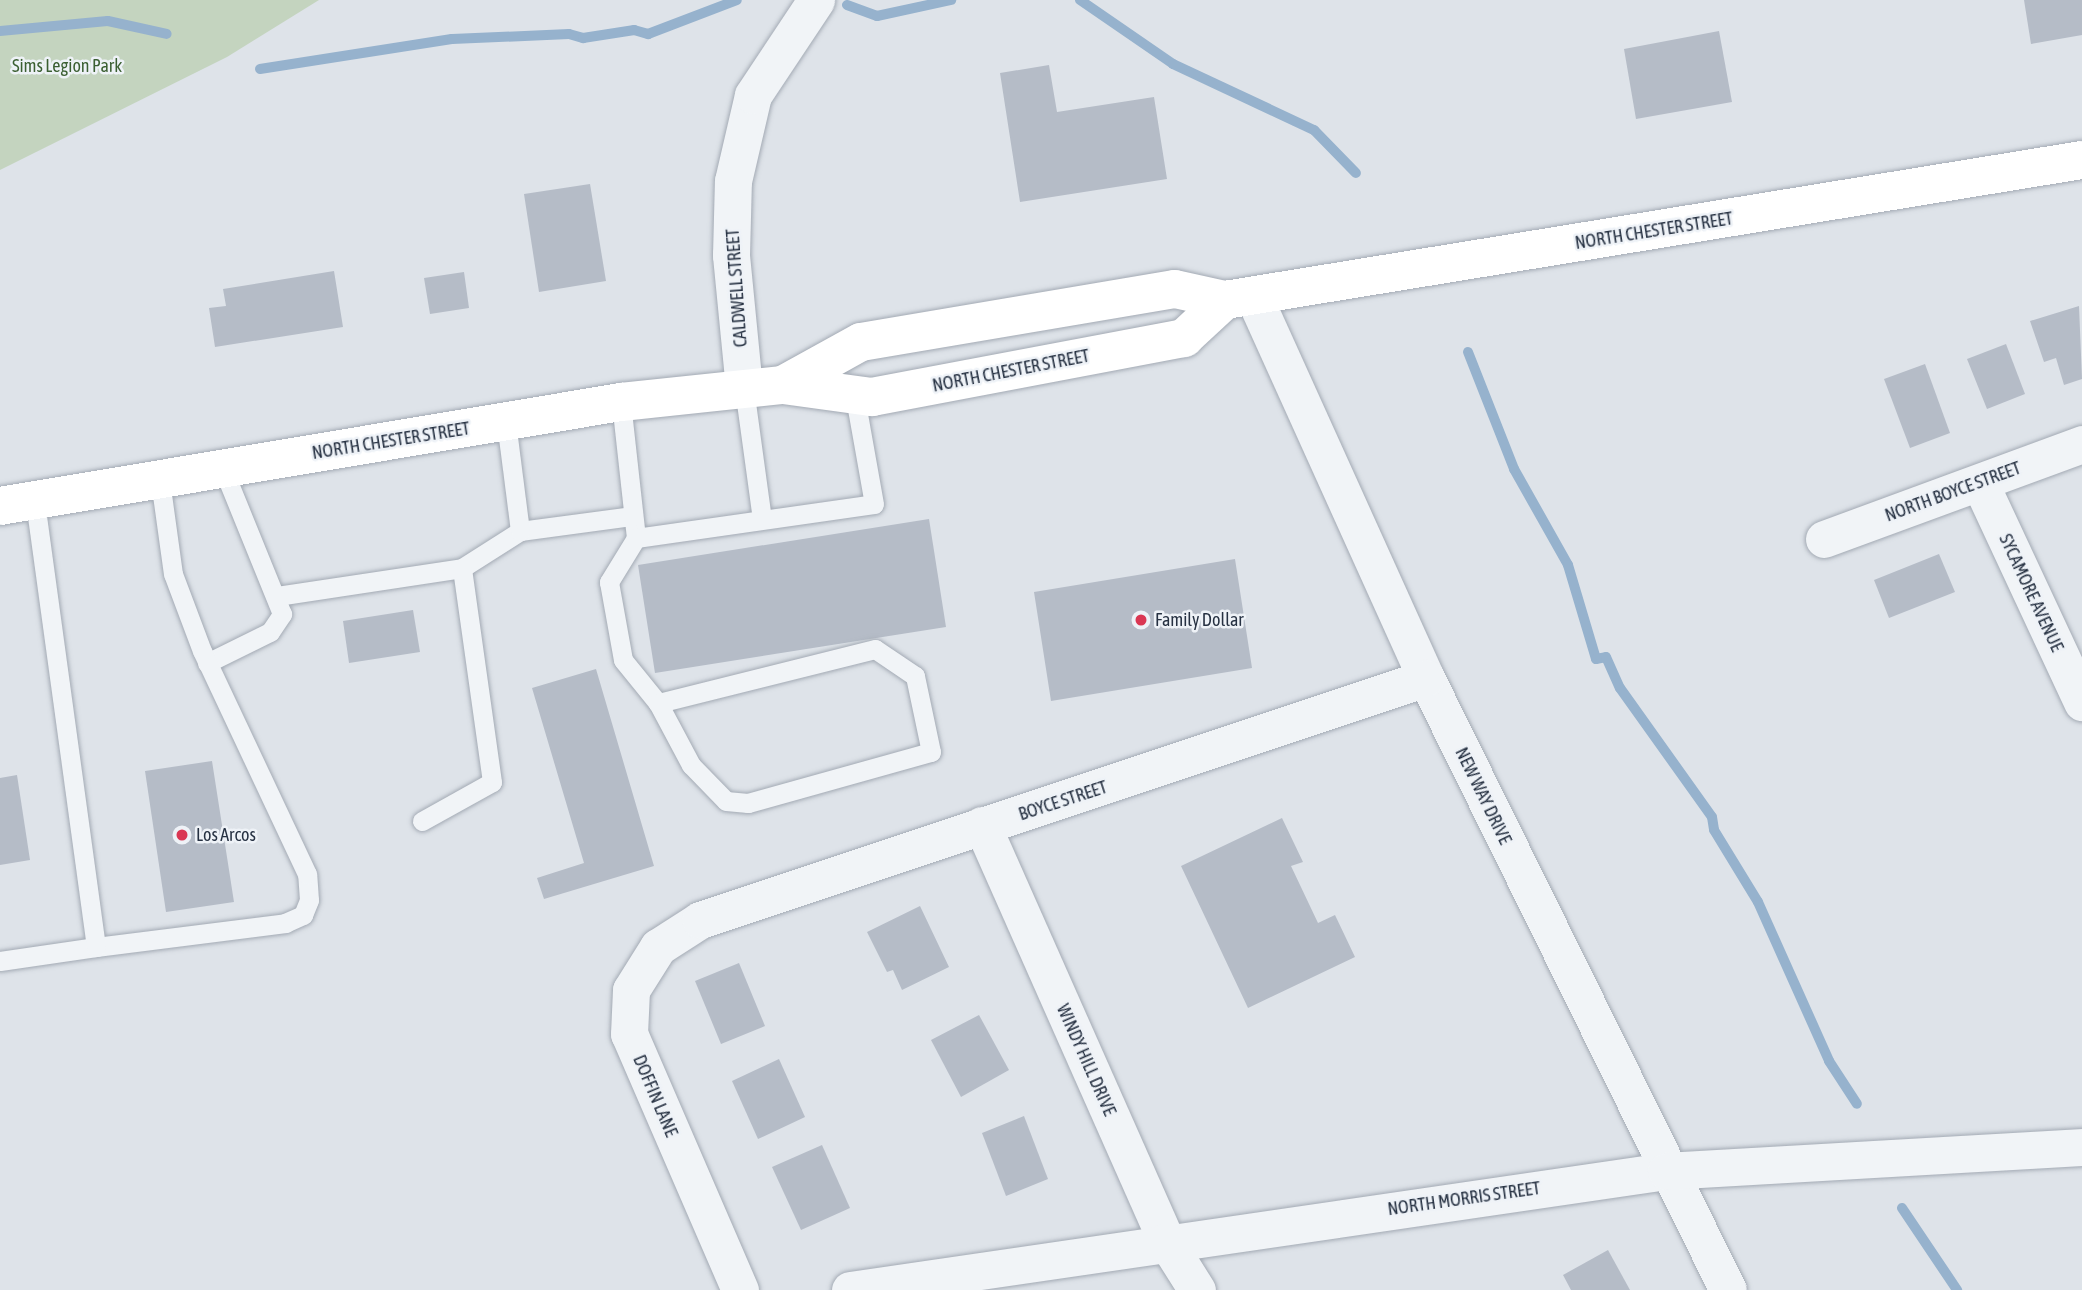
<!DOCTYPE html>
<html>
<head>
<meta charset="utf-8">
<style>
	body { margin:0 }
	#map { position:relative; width:2082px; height:1290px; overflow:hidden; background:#dee3e9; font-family:"Asap Condensed",sans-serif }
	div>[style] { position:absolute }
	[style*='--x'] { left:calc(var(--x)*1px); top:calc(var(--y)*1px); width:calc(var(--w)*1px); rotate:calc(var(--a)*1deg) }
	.green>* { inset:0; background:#c4d4bf }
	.stream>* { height:10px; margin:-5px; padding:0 5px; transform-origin:5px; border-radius:5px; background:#96b2cd }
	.building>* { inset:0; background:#b5bcc7 }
	.roads { filter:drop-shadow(0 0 2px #a3aab4) drop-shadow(0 0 2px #a3aab4) }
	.lane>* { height:19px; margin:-9.5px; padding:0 9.5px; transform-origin:9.5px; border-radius:9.5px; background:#f1f4f7 }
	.street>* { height:37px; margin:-18.5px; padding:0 18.5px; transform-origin:18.5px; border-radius:18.5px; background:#f1f4f7 }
	.primary>* { height:38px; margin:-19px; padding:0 19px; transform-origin:19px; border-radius:19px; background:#fff }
	.dots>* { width:19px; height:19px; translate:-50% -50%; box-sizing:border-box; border:4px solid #eef2f7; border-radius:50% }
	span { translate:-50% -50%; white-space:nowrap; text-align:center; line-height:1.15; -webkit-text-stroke:5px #eef2f7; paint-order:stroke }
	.park-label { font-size:18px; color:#3b5f32 }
	.street-label { font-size:18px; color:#263142 }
	.poi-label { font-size:18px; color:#263142 }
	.left { translate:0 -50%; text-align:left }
</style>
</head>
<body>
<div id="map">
	<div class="green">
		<i style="clip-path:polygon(0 0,319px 0,227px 57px,0 170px)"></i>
	</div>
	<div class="stream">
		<i style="--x:1080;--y:0;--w:113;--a:34.5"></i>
		<i style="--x:1173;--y:64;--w:156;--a:25.1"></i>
		<i style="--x:1314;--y:130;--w:60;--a:45.7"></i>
		<i style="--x:847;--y:5;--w:32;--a:20"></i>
		<i style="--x:877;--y:16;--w:76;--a:-12.2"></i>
		<i style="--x:0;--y:31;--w:108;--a:-5.3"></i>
		<i style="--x:108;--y:21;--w:60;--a:12.4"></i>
		<i style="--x:260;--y:69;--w:194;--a:-8.9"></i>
		<i style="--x:452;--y:39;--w:117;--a:-2.4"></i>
		<i style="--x:569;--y:34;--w:15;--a:16"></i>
		<i style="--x:583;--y:38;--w:52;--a:-8.9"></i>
		<i style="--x:634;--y:30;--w:15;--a:16"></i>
		<i style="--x:648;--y:34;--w:95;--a:-20.9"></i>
		<i style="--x:1468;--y:352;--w:126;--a:68.5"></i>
		<i style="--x:1514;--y:469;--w:110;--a:60.6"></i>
		<i style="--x:1568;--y:565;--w:98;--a:73.4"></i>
		<i style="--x:1596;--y:659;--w:10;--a:-11"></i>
		<i style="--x:1606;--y:657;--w:34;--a:66"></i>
		<i style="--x:1620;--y:688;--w:158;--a:54.5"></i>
		<i style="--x:1712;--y:817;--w:13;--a:81"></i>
		<i style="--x:1714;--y:830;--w:84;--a:58.6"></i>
		<i style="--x:1758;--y:902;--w:174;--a:65.9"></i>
		<i style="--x:1829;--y:1061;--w:51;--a:56.9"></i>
		<i style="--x:1902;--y:1208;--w:99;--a:56.1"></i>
	</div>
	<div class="building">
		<i style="clip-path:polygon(2024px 0,2082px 0,2082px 35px,2031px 44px)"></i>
		<i style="clip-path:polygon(1719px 31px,1732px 102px,1636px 119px,1624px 49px)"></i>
		<i style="clip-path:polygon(1049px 65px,1057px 112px,1154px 97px,1167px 179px,1020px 202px,1000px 73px)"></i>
		<i style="clip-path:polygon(590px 184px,606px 281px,539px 292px,524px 194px)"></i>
		<i style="clip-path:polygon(334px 271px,343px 327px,215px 347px,209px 308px,226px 306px,223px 289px)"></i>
		<i style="clip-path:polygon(464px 272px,469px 308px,430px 314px,424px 278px)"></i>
		<i style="clip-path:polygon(2079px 306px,2082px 379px,2064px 385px,2056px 358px,2044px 362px,2030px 321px)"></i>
		<i style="clip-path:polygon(2006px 344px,2025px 394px,1987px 409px,1967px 359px)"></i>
		<i style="clip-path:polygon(1925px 364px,1950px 433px,1910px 448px,1884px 379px)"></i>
		<i style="clip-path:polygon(929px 519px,946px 627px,655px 673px,638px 565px)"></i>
		<i style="clip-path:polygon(1939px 554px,1955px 592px,1889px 618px,1874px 580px)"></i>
		<i style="clip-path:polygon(1235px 559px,1252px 668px,1051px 701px,1034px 592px)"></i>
		<i style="clip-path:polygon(413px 610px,420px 652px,349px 663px,343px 621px)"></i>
		<i style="clip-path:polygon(596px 669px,654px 866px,544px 899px,537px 878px,584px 863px,532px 688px)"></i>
		<i style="clip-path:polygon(212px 761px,234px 902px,166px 912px,145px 771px)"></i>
		<i style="clip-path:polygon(17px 775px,30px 860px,0 865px,0 778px)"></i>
		<i style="clip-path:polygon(1282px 818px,1303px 862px,1291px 866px,1318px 923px,1335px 915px,1355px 957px,1248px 1008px,1181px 866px)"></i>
		<i style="clip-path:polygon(920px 906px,949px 967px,902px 990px,893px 970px,887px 972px,867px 932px)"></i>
		<i style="clip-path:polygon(739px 963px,765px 1026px,721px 1044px,695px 981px)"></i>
		<i style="clip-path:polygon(979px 1015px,1009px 1070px,961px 1097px,931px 1040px)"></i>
		<i style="clip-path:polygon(779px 1059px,805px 1117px,758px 1139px,732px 1081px)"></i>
		<i style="clip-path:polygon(1024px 1116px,1048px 1179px,1006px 1196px,982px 1133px)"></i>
		<i style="clip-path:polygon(822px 1145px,850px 1208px,801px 1230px,772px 1167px)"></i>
		<i style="clip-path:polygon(1608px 1250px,1630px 1290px,1571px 1290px,1563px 1275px)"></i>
	</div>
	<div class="roads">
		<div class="lane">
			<i style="--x:744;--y:388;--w:132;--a:82.2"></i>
			<i style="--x:621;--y:402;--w:137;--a:83.7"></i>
			<i style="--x:636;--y:538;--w:240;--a:-8.1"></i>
			<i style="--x:874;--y:504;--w:114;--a:-100.1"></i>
			<i style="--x:520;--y:531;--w:114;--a:-7.6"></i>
			<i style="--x:636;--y:538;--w:52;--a:121.5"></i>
			<i style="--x:609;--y:582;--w:79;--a:79.8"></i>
			<i style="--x:623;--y:660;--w:55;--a:50.9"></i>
			<i style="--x:658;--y:703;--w:70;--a:62"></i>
			<i style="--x:691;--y:765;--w:50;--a:45.8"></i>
			<i style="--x:726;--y:801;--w:22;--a:5"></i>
			<i style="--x:748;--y:803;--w:190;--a:-15.6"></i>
			<i style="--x:931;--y:752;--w:78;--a:-101.9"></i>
			<i style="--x:915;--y:676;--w:48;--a:-146"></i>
			<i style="--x:875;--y:649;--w:224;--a:166"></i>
			<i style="--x:277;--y:596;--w:187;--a:-8.6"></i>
			<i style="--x:462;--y:568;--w:69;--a:-32.5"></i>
			<i style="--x:520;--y:531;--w:110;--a:-97.3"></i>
			<i style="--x:207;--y:663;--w:70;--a:-26.2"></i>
			<i style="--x:270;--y:632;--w:22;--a:-56"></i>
			<i style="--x:282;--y:614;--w:157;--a:-112.1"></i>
			<i style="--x:422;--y:821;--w:80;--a:-29.1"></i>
			<i style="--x:492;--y:782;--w:216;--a:-98"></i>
			<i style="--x:96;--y:947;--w:191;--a:-7.2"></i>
			<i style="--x:285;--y:923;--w:20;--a:-24"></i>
			<i style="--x:303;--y:915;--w:16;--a:-68"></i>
			<i style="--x:309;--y:900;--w:26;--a:-94"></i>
			<i style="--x:307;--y:874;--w:246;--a:-115.2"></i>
			<i style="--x:202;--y:651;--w:82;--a:-110.6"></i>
			<i style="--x:173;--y:574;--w:95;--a:-97.9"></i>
			<i style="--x:0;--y:961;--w:97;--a:-8.3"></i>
			<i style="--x:96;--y:947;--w:451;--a:-97.8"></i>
		</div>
		<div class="street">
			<i style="--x:1253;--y:295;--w:420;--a:65.7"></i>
			<i style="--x:1426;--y:678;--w:682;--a:63.74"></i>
			<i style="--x:744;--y:388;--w:134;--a:-95.6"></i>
			<i style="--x:731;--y:255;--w:74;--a:-88.5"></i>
			<i style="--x:733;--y:181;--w:88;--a:-76.9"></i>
			<i style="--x:753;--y:95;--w:114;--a:-56.4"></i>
			<i style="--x:1980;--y:483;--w:242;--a:65"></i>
			<i style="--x:1824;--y:539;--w:275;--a:-20.2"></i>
			<i style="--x:982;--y:825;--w:455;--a:66.1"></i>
			<i style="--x:1166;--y:1241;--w:58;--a:57.7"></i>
			<i style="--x:740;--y:1290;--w:279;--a:-113.4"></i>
			<i style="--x:629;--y:1034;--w:44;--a:-87.4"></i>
			<i style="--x:631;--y:990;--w:51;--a:-57.9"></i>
			<i style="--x:658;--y:947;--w:50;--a:-32.7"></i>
			<i style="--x:700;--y:920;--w:765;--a:-18.43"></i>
			<i style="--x:850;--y:1290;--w:825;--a:-8.3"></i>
			<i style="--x:1666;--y:1171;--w:417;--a:-3.3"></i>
		</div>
		<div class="primary">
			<i style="--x:783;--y:385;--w:89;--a:-28.9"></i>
			<i style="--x:861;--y:342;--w:318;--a:-9.6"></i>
			<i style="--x:1175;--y:289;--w:51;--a:12.4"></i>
			<i style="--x:1225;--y:300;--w:868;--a:-9.28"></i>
			<i style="--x:0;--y:506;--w:630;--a:-9.51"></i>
			<i style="--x:621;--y:402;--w:163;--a:-6"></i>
			<i style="--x:783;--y:385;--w:90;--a:7.7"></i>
			<i style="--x:872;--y:397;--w:318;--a:-10.7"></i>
			<i style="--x:1184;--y:338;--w:56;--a:-42.8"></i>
		</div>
	</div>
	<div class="dots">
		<i style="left:1141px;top:620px;background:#da3753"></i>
		<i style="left:182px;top:835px;background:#da3753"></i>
	</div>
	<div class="park-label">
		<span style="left:67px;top:66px">Sims Legion Park</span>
	</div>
	<div class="street-label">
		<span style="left:1654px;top:231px;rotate:-9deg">NORTH CHESTER STREET</span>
		<span style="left:737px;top:288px;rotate:-94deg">CALDWELL STREET</span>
		<span style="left:1011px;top:371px;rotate:-11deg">NORTH CHESTER STREET</span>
		<span style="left:391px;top:441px;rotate:-9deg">NORTH CHESTER STREET</span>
		<span style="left:1953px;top:492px;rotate:-20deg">NORTH BOYCE STREET</span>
		<span style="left:2031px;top:593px;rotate:65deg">SYCAMORE AVENUE</span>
		<span style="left:1483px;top:796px;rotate:64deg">NEW WAY DRIVE</span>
		<span style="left:1063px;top:801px;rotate:-18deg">BOYCE STREET</span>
		<span style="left:1086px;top:1060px;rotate:66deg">WINDY HILL DRIVE</span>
		<span style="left:655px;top:1096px;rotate:67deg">DOFFIN LANE</span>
		<span style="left:1464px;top:1199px;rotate:-8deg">NORTH MORRIS STREET</span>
	</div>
	<div class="poi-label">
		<span class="left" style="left:1155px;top:620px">Family Dollar</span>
		<span class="left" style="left:196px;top:835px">Los Arcos</span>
	</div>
</div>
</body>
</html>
